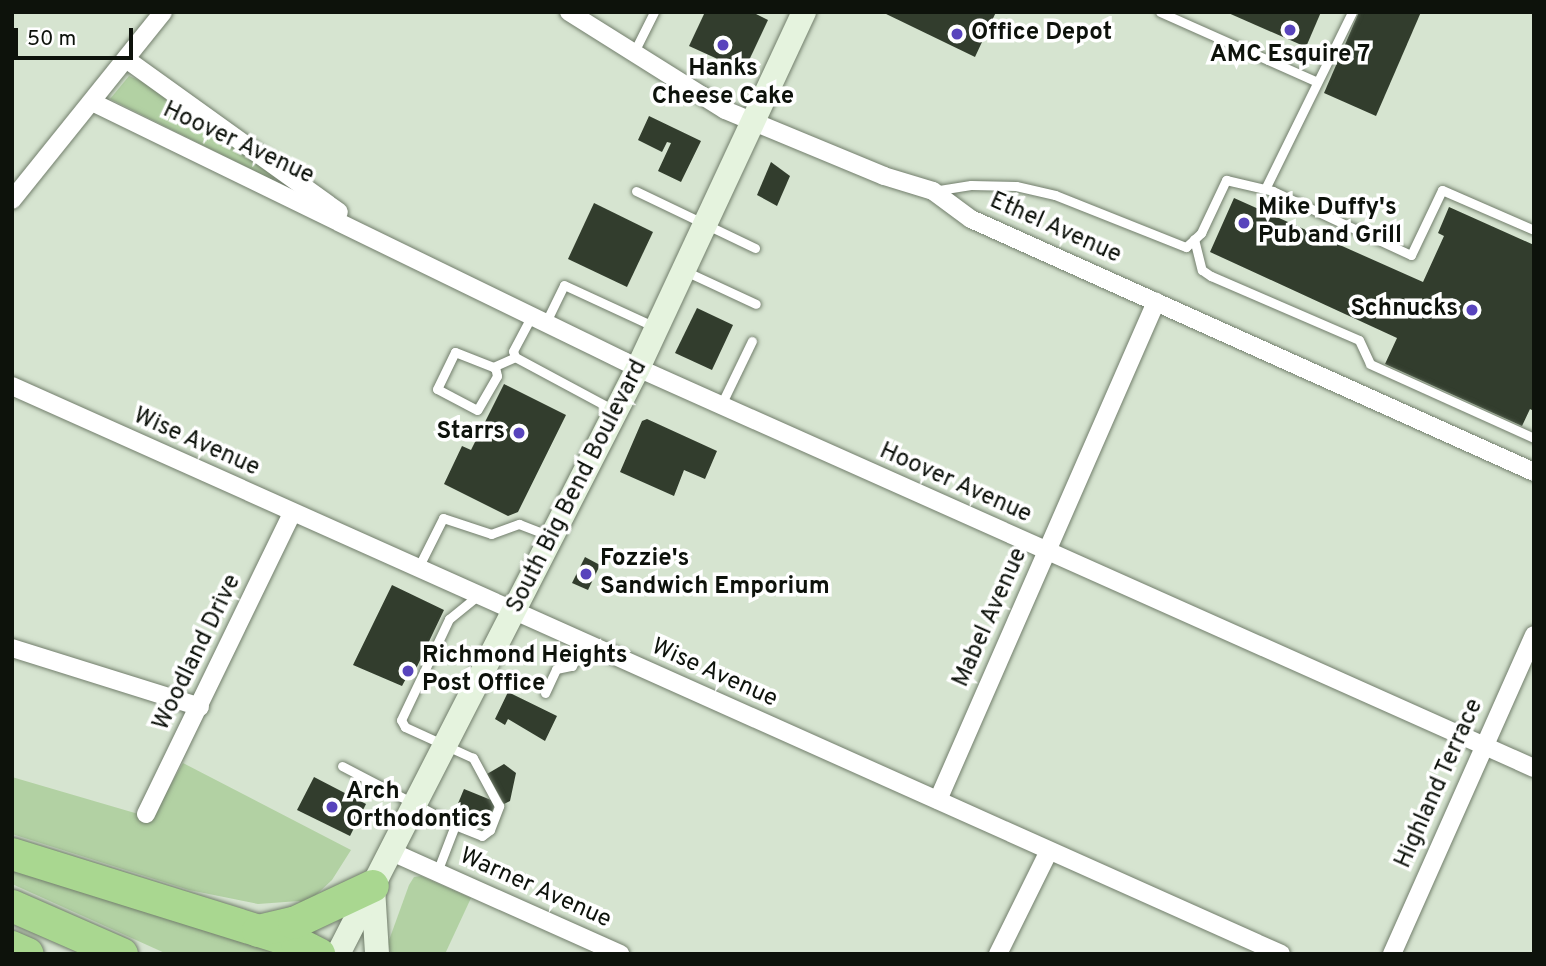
<!DOCTYPE html>
<html>
<head>
<meta charset="utf-8">
<style>
	body { margin:0 }
	#map { position:relative; width:1546px; height:966px; overflow:hidden; background:#d6e4d0; font-family:Overpass,sans-serif }
	div>[style] { position:absolute }
	[style*='--x'] { left:calc(var(--x)*1px); top:calc(var(--y)*1px); width:calc(var(--w)*1px); rotate:calc(var(--a)*1deg) }
	.green>* { inset:0; background:#b2d1a3 }
	.building>* { inset:0; background:#323d2d }
	.roads { filter:drop-shadow(0 0 2px #727e6c) drop-shadow(0 0 2px #727e6c) }
	.service>* { height:9px; margin:-4.5px; padding:0 4.5px; transform-origin:4.5px; border-radius:4.5px; background:#fff }
	.minor>* { height:18px; margin:-9px; padding:0 9px; transform-origin:9px; border-radius:9px; background:#fff }
	.secondary>* { height:24px; margin:-12px; padding:0 12px; transform-origin:12px; border-radius:12px; background:#e5f3de }
	.motorway>* { height:32px; margin:-16px; padding:0 16px; transform-origin:16px; border-radius:16px; background:#a9d790 }
	.dots>* { width:19px; height:19px; translate:-50% -50%; box-sizing:border-box; border:4px solid #fff; border-radius:50% }
	span { translate:-50% -50%; white-space:nowrap; text-align:center; line-height:1.15; -webkit-text-stroke:7px #fff; paint-order:stroke }
	.poi-label { font-size:24px; color:#0d120b; font-weight:700 }
	.left { translate:0 -50%; text-align:left }
	.right { translate:-100% -50%; text-align:right }
	.street-label { font-size:24px; color:#0d120b }
	.frame { position:absolute; inset:0; border:14px solid #0d120b; pointer-events:none }
	.scale { position:absolute; left:14px; top:28px; width:119px; height:32px; box-sizing:border-box; border:4px solid #0d120b; border-top:0; padding-left:9px; font-size:21px; line-height:24px; white-space:nowrap; color:#0d120b; -webkit-text-stroke:5px #fff; paint-order:stroke }
</style>
</head>
<body>
<div id="map">
	<div class="green">
		<i style="clip-path:polygon(129px 76px,141px 81px,276px 176px,273px 180px,110px 99px)"></i>
		<i style="clip-path:polygon(183px 763px,351px 850px,332px 880px,304px 906px,299px 901px,258px 904px,189px 890px,12px 834px,12px 777px,152px 818px)"></i>
		<i style="clip-path:polygon(12px 865px,288px 954px,167px 954px,12px 884px)"></i>
		<i style="clip-path:polygon(421px 876px,471px 898px,445px 954px,391px 954px,388px 943px,409px 885px,414px 877px)"></i>
	</div>
	<div class="building">
		<i style="clip-path:polygon(705px 12px,752px 12px,768px 20px,744px 71px,689px 46px)"></i>
		<i style="clip-path:polygon(882px 12px,996px 12px,975px 57px)"></i>
		<i style="clip-path:polygon(1226px 12px,1321px 12px,1306px 47px)"></i>
		<i style="clip-path:polygon(1359px 12px,1421px 12px,1376px 116px,1324px 93px)"></i>
		<i style="clip-path:polygon(649px 116px,701px 141px,681px 182px,658px 171px,671px 143px,667px 142px,662px 152px,638px 140px)"></i>
		<i style="clip-path:polygon(771px 162px,790px 176px,777px 206px,757px 195px)"></i>
		<i style="clip-path:polygon(1234px 198px,1423px 282px,1444px 236px,1438px 233px,1449px 207px,1534px 245px,1534px 411px,1530px 409px,1522px 426px,1385px 364px,1397px 338px,1210px 252px)"></i>
		<i style="clip-path:polygon(594px 203px,653px 232px,627px 287px,568px 259px)"></i>
		<i style="clip-path:polygon(697px 308px,733px 325px,712px 370px,675px 353px)"></i>
		<i style="clip-path:polygon(504px 384px,566px 415px,518px 512px,508px 516px,444px 484px,462px 446px,471px 450px)"></i>
		<i style="clip-path:polygon(647px 419px,717px 451px,705px 479px,684px 470px,674px 496px,620px 472px,642px 421px)"></i>
		<i style="clip-path:polygon(585px 557px,600px 565px,588px 590px,572px 583px)"></i>
		<i style="clip-path:polygon(392px 585px,444px 610px,413px 675px,409px 673px,402px 686px,353px 665px)"></i>
		<i style="clip-path:polygon(508px 692px,557px 716px,545px 741px,508px 719px,505px 725px,495px 719px)"></i>
		<i style="clip-path:polygon(504px 764px,516px 773px,510px 801px,504px 804px,487px 774px)"></i>
		<i style="clip-path:polygon(314px 777px,366px 804px,350px 836px,297px 810px)"></i>
		<i style="clip-path:polygon(464px 789px,496px 802px,486px 826px,454px 813px)"></i>
	</div>
	<div class="roads">
		<div class="service">
			<i style="--x:1160;--y:12;--w:172;--a:24"></i>
			<i style="--x:633;--y:54;--w:47;--a:-63.4"></i>
			<i style="--x:1265;--y:189;--w:197;--a:-63.8"></i>
			<i style="--x:636;--y:191;--w:132;--a:25.6"></i>
			<i style="--x:933;--y:191;--w:38;--a:-9"></i>
			<i style="--x:971;--y:185;--w:45;--a:1.3"></i>
			<i style="--x:1016;--y:186;--w:40;--a:13"></i>
			<i style="--x:1055;--y:195;--w:141;--a:21.7"></i>
			<i style="--x:1186;--y:247;--w:21;--a:-43"></i>
			<i style="--x:1201;--y:233;--w:59;--a:-64.7"></i>
			<i style="--x:1226;--y:180;--w:48;--a:13.2"></i>
			<i style="--x:1273;--y:191;--w:152;--a:24.9"></i>
			<i style="--x:1411;--y:255;--w:72;--a:-64.5"></i>
			<i style="--x:1442;--y:190;--w:100;--a:23.5"></i>
			<i style="--x:1194;--y:239;--w:32;--a:76"></i>
			<i style="--x:1202;--y:270;--w:11;--a:34"></i>
			<i style="--x:1211;--y:276;--w:161;--a:23.4"></i>
			<i style="--x:1359;--y:340;--w:26;--a:65"></i>
			<i style="--x:1370;--y:364;--w:180;--a:24.3"></i>
			<i style="--x:685;--y:271;--w:78;--a:24.9"></i>
			<i style="--x:545;--y:324;--w:43;--a:-64"></i>
			<i style="--x:564;--y:285;--w:100;--a:24.8"></i>
			<i style="--x:515;--y:357;--w:112;--a:28.2"></i>
			<i style="--x:515;--y:357;--w:6;--a:-108"></i>
			<i style="--x:513;--y:351;--w:38;--a:-62"></i>
			<i style="--x:495;--y:367;--w:9;--a:77"></i>
			<i style="--x:497;--y:376;--w:39;--a:120"></i>
			<i style="--x:477;--y:410;--w:45;--a:-152.3"></i>
			<i style="--x:437;--y:389;--w:41;--a:-64.1"></i>
			<i style="--x:455;--y:352;--w:41;--a:21.5"></i>
			<i style="--x:493;--y:367;--w:24;--a:-24"></i>
			<i style="--x:721;--y:405;--w:71;--a:-64.2"></i>
			<i style="--x:418;--y:568;--w:56;--a:-63.4"></i>
			<i style="--x:443;--y:518;--w:51;--a:18.4"></i>
			<i style="--x:491;--y:534;--w:30;--a:-20"></i>
			<i style="--x:519;--y:524;--w:33;--a:21"></i>
			<i style="--x:545;--y:693;--w:26;--a:-65"></i>
			<i style="--x:556;--y:669;--w:16;--a:-11"></i>
			<i style="--x:572;--y:666;--w:25;--a:-64"></i>
			<i style="--x:342;--y:766;--w:127;--a:27.6"></i>
			<i style="--x:455;--y:825;--w:29;--a:22"></i>
			<i style="--x:482;--y:836;--w:10;--a:-37"></i>
			<i style="--x:490;--y:830;--w:26;--a:-69"></i>
			<i style="--x:499;--y:806;--w:55;--a:-118.4"></i>
			<i style="--x:473;--y:758;--w:75;--a:-155.5"></i>
			<i style="--x:405;--y:727;--w:8;--a:-120"></i>
			<i style="--x:401;--y:720;--w:112;--a:-64.6"></i>
			<i style="--x:449;--y:619;--w:36;--a:-39"></i>
			<i style="--x:437;--y:872;--w:50;--a:-69"></i>
		</div>
		<div class="minor">
			<i style="--x:569;--y:12;--w:184;--a:32.1"></i>
			<i style="--x:725;--y:110;--w:172;--a:22.5"></i>
			<i style="--x:884;--y:176;--w:51;--a:17"></i>
			<i style="--x:933;--y:191;--w:47;--a:36.4"></i>
			<i style="--x:971;--y:219;--w:617;--a:24.2"></i>
			<i style="--x:126;--y:59;--w:262;--a:35.7"></i>
			<i style="--x:92;--y:102;--w:607;--a:25.97"></i>
			<i style="--x:638;--y:368;--w:981;--a:24.06"></i>
			<i style="--x:12;--y:200;--w:241;--a:-51.2"></i>
			<i style="--x:12;--y:386;--w:1390;--a:24.11"></i>
			<i style="--x:12;--y:648;--w:197;--a:17.4"></i>
			<i style="--x:938;--y:800;--w:544;--a:-66.36"></i>
			<i style="--x:146;--y:814;--w:335;--a:-64.1"></i>
			<i style="--x:392;--y:852;--w:250;--a:24.1"></i>
			<i style="--x:998;--y:954;--w:115;--a:-63.7"></i>
			<i style="--x:1392;--y:954;--w:349;--a:-66"></i>
		</div>
		<div class="secondary">
			<i style="--x:373;--y:888;--w:66;--a:86.5"></i>
			<i style="--x:338;--y:954;--w:658;--a:-62.89"></i>
			<i style="--x:638;--y:368;--w:393;--a:-65"></i>
		</div>
		<div class="motorway">
			<i style="--x:12;--y:854;--w:299;--a:17.3"></i>
			<i style="--x:297;--y:943;--w:25;--a:27"></i>
			<i style="--x:12;--y:906;--w:120;--a:23.6"></i>
			<i style="--x:258;--y:931;--w:37;--a:-13"></i>
			<i style="--x:294;--y:923;--w:87;--a:-25.1"></i>
			<i style="--x:12;--y:947;--w:17;--a:24"></i>
		</div>
	</div>
	<div class="dots">
		<i style="left:1290px;top:30px;background:#5844bc"></i>
		<i style="left:957px;top:34px;background:#5844bc"></i>
		<i style="left:723px;top:45px;background:#5844bc"></i>
		<i style="left:1244px;top:223px;background:#5844bc"></i>
		<i style="left:1472px;top:310px;background:#5844bc"></i>
		<i style="left:519px;top:433px;background:#5844bc"></i>
		<i style="left:586px;top:574px;background:#5844bc"></i>
		<i style="left:408px;top:671px;background:#5844bc"></i>
		<i style="left:332px;top:807px;background:#5844bc"></i>
	</div>
	<div class="poi-label">
		<span class="left" style="left:971px;top:34px">Office Depot</span>
		<span style="left:1290px;top:56px">AMC Esquire 7</span>
		<span style="left:723px;top:84px">Hanks<br>Cheese Cake</span>
		<span class="left" style="left:1258px;top:223px">Mike Duffy's<br>Pub and Grill</span>
		<span class="right" style="left:1458px;top:310px">Schnucks</span>
		<span class="right" style="left:505px;top:433px">Starrs</span>
		<span class="left" style="left:600px;top:574px">Fozzie's<br>Sandwich Emporium</span>
		<span class="left" style="left:422px;top:671px">Richmond Heights<br>Post Office</span>
		<span class="left" style="left:346px;top:807px">Arch<br>Orthodontics</span>
	</div>
	<div class="street-label">
		<span style="left:238px;top:144px;rotate:25deg">Hoover Avenue</span>
		<span style="left:1055px;top:229px;rotate:24deg">Ethel Avenue</span>
		<span style="left:196px;top:443px;rotate:24deg">Wise Avenue</span>
		<span style="left:955px;top:484px;rotate:24deg">Hoover Avenue</span>
		<span style="left:578px;top:487px;rotate:-63deg">South Big Bend Boulevard</span>
		<span style="left:991px;top:618px;rotate:-66deg">Mabel Avenue</span>
		<span style="left:198px;top:653px;rotate:-64deg">Woodland Drive</span>
		<span style="left:714px;top:674px;rotate:24deg">Wise Avenue</span>
		<span style="left:1440px;top:784px;rotate:-66deg">Highland Terrace</span>
		<span style="left:535px;top:889px;rotate:24deg">Warner Avenue</span>
	</div>
	<div class="frame"></div>
	<div class="scale">50 m</div>
</div>
</body>
</html>
